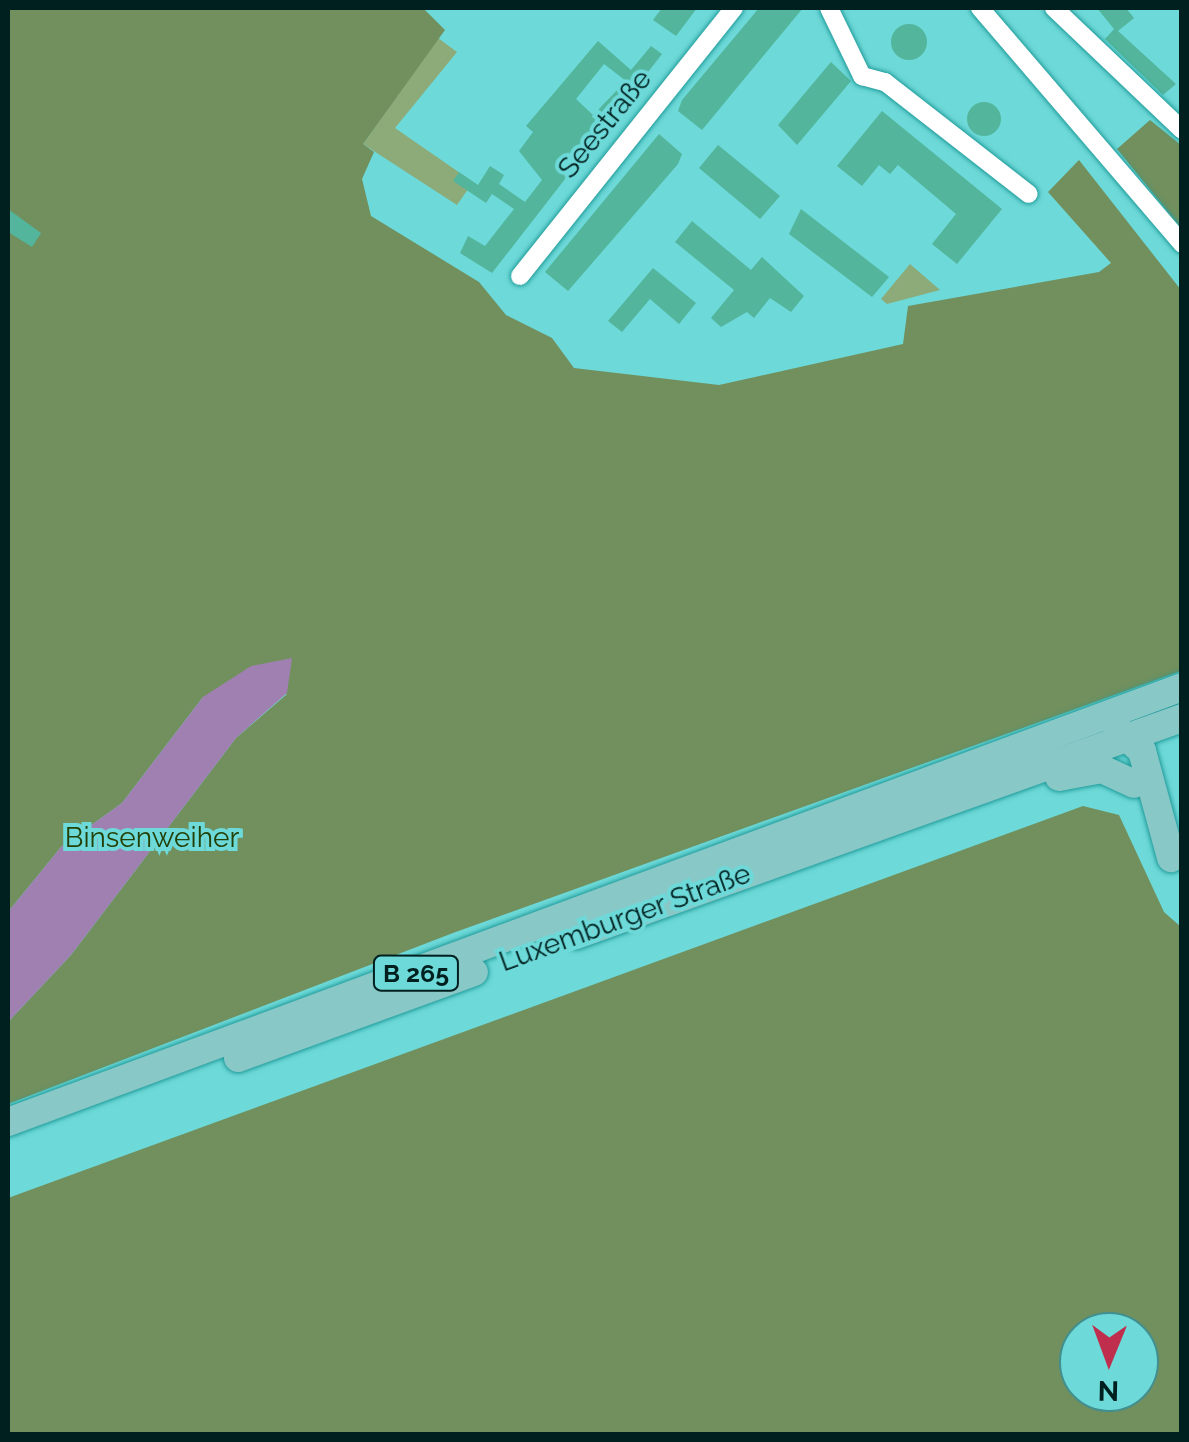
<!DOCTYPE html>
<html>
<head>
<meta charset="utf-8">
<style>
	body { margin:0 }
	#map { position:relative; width:1189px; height:1442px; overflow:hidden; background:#6dd9d8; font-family:Raleway,sans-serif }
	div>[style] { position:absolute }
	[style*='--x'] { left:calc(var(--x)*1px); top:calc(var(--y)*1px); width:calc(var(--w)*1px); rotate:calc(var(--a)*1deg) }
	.green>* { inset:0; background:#8cab79 }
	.forest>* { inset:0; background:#71905e }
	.water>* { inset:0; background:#a080b1 }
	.building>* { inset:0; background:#53b59c }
	.round { border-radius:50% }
	.roads { filter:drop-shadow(0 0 2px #209b9a) drop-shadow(0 0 2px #209b9a) }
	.street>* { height:18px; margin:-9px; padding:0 9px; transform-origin:9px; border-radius:9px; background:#fff }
	.primary>* { height:28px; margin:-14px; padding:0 14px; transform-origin:14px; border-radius:14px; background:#88c8c7 }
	span { translate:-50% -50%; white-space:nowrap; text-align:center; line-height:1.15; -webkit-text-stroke:8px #6dd9d8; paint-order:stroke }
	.shield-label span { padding:2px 8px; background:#6dd9d8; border:2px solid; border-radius:8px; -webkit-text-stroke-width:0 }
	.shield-label { font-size:25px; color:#00201f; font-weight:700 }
	.street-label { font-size:28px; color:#00201f }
	.park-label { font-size:28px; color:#224007 }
	.frame { position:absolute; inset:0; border:10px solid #00201f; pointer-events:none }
	.north { position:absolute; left:1059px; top:1312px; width:100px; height:100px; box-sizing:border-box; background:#6dd9d8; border:2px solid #418f8e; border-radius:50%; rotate:181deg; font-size:28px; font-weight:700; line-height:40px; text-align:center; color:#00201f }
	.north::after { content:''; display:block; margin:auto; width:35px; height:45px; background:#bf2f4d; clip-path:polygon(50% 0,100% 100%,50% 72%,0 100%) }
</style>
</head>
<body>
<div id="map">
	<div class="green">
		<i style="clip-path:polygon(438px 38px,457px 52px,395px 128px,473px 182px,457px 205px,363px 144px)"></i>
		<i style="clip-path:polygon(910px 264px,940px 290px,887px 304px,881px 299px)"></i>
	</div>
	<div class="forest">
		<i style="clip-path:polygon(8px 8px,423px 8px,445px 30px,363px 144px,374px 152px,362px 179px,371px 216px,479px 282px,506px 315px,552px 338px,574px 368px,719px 385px,903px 344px,908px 306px,1099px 272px,1111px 263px,1048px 192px,1079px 160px,1181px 290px,1181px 671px,453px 933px,8px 1104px,8px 1022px,71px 955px,236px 738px,287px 694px,203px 697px,122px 803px,61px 847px,8px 912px)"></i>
		<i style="clip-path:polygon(1150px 120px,1181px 145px,1181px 228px,1117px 149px)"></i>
		<i style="clip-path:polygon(evenodd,1083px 806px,1119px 815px,1164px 912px,1181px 927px,1181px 1434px,8px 1434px,8px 1198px,1083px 806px,1079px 1332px,1139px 1332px,1139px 1392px,1079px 1392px,1079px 1332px)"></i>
	</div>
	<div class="water">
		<i style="clip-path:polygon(292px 658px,287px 693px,236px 738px,71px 955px,8px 1022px,8px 912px,61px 847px,122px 803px,203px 697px,251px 666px)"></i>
	</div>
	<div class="building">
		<i style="clip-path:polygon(662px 8px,697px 8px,676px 36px,653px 20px)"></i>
		<i style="clip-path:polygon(759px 8px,803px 8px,702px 130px,678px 111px,682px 100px)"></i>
		<i style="clip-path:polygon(1097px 8px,1126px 8px,1134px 18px,1118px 31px,1176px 84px,1163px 95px,1105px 39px,1114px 29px)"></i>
		<i class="round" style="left:891px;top:24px;width:36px;height:36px"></i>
		<i style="clip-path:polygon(evenodd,598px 41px,631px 70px,651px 46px,662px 54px,492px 273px,460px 253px,468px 236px,485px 246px,514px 209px,492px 194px,486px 203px,453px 181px,459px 172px,478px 185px,490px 166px,504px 175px,499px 184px,525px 202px,542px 180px,519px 151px,533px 132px,526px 126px,598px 41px,604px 64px,626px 81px,593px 115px,576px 99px,604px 64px)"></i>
		<i style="clip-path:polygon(831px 62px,851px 81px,797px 145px,778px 125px)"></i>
		<i class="round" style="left:967px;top:102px;width:34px;height:34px"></i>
		<i style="clip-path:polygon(882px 111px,1002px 209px,957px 264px,932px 244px,956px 214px,898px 165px,890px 174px,879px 165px,862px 186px,837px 166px)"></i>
		<i style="clip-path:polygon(659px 134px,682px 154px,678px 164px,568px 291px,545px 272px)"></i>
		<i style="clip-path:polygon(718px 145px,780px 196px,760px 219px,699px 168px)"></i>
		<i style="clip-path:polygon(8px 209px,41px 233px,32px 247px,8px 232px)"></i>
		<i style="clip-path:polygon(801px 209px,889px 277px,872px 297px,789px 234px)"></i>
		<i style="clip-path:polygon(692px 221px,751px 270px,762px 257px,804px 296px,791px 312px,770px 298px,754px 318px,747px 312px,721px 327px,711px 318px,734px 290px,675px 242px)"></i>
		<i style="clip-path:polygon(653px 268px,696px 303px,679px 324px,650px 299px,622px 332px,608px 321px)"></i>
	</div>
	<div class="roads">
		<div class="street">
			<i style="--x:829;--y:8;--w:76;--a:64.1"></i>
			<i style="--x:862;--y:76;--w:24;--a:15"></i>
			<i style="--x:885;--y:82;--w:182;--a:37.9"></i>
			<i style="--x:980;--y:8;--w:311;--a:49.4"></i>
			<i style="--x:1054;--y:8;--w:177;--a:43.6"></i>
			<i style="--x:520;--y:276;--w:343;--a:-51.4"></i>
		</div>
		<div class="primary">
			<i style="--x:1117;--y:729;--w:33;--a:41"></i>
			<i style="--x:1142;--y:751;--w:111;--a:74.8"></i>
			<i style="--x:1059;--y:777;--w:44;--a:-10.5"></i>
			<i style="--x:1102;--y:769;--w:35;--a:25"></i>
			<i style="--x:576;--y:935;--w:644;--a:-19.7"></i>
			<i style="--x:238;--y:1058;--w:251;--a:-20"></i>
			<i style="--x:8;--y:1122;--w:1252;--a:-20.33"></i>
		</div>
	</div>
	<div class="shield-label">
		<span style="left:416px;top:973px">B 265</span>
	</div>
	<div class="street-label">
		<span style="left:605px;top:124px;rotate:-51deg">Seestraße</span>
		<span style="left:625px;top:918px;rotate:-20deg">Luxemburger Straße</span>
	</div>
	<div class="park-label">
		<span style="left:152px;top:838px">Binsenweiher</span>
	</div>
	<div class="frame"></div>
	<div class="north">N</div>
</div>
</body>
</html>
